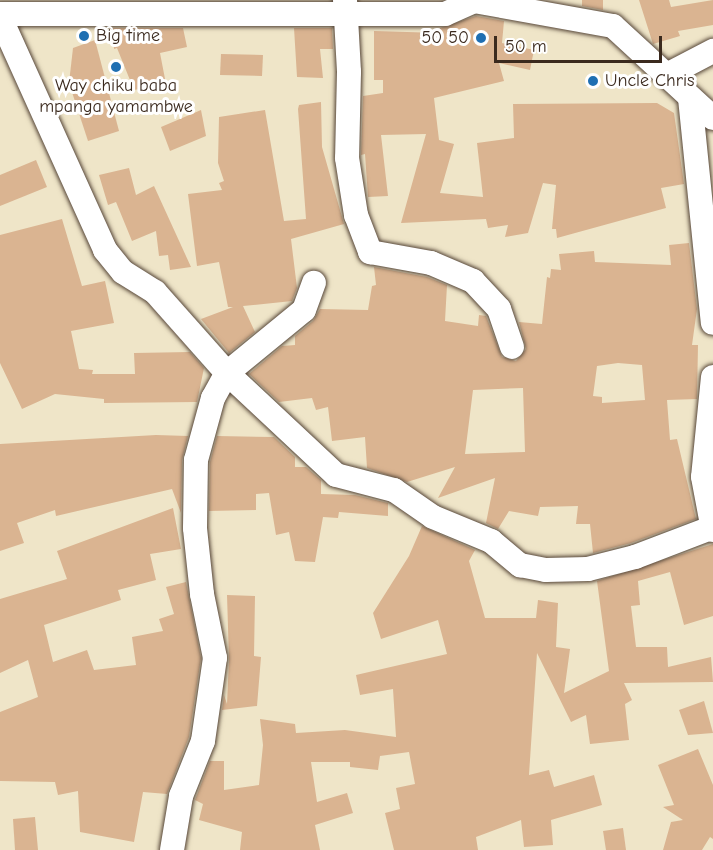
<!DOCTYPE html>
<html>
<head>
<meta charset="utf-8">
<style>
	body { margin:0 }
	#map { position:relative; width:713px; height:850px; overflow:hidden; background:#efe5c8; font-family:"Comic Neue",sans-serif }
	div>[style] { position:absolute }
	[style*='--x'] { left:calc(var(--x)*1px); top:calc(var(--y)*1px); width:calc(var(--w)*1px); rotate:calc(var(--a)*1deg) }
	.building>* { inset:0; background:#dab491 }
	.roads { filter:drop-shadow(0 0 2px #564638) drop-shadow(0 0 2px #564638) }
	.street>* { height:24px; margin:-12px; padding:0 12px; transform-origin:12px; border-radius:12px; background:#fff }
	.dots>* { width:16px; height:16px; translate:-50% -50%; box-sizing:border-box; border:3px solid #fff; border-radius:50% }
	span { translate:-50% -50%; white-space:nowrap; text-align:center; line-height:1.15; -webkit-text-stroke:6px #fff; paint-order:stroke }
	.poi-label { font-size:18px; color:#3b2a1e }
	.left { translate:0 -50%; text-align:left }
	.right { translate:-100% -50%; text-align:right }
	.scale { position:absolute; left:494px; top:36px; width:168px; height:27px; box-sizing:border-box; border:3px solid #3b2a1e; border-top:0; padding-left:8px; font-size:18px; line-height:21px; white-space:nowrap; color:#3b2a1e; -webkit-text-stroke:4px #fff; paint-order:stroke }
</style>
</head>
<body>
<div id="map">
	<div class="building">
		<i style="clip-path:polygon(582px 0,603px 0,603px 10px,582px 6px)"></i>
		<i style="clip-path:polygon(639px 0,669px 0,671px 7px,713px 0,713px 25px,678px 31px,680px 36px,653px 44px)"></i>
		<i style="clip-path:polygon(476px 16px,504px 21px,502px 43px,534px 50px,530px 70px,499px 63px,504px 81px,434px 98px,439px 140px,454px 144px,440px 193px,483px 197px,477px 143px,514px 138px,513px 104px,657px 103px,674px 113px,684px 184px,661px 188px,666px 208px,557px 238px,556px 229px,552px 229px,556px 185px,543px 183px,528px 233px,505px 237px,508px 225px,488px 228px,486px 219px,401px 223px,426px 134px,381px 135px,388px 196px,368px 197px,365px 154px,361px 155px,363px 96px,383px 93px,383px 80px,374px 80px,374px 31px,440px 33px,440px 28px)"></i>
		<i style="clip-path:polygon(113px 28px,183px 28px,187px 47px,160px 53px,166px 84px,134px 90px,117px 48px,114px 49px)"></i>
		<i style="clip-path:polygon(294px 28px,332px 28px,333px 49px,320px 49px,323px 78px,297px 77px)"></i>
		<i style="clip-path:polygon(95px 40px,119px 131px,88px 141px,69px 83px,73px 48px)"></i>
		<i style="clip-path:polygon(221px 54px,263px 55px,262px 76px,220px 75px)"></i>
		<i style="clip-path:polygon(321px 102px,322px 147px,344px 224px,291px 239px,297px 288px,292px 301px,243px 306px,255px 332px,229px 353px,201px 319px,233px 307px,228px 307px,219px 262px,197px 266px,188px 194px,222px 190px,219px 183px,224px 181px,218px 163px,219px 117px,265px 110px,284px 221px,306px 219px,298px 109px,299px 105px)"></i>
		<i style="clip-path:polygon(201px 110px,206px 136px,170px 151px,161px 127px)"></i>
		<i style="clip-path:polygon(36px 160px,47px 187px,0 206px,0 175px)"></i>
		<i style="clip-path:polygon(129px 168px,136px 195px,154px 186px,191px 267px,170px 270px,168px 255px,159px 256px,156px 231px,132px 241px,116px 202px,108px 205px,99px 175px)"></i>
		<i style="clip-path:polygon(62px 219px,82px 286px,105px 281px,114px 323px,71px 331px,79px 369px,93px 370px,92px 374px,135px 374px,134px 353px,190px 352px,204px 368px,197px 402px,104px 403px,104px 399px,55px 394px,22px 409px,0 363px,0 235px)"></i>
		<i style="clip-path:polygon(evenodd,689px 243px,697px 309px,692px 345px,698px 345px,697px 399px,667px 400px,670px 440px,677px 439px,696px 519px,631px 543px,593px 553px,590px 524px,576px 524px,578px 506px,540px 507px,538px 516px,509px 511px,498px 529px,486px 523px,495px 478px,438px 498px,455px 467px,407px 482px,367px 468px,365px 437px,332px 441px,328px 407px,316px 410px,312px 398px,279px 402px,249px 374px,282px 346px,295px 345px,295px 336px,313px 321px,320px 309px,368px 310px,372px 286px,376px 285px,374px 267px,427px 277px,447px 285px,445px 321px,478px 326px,479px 315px,486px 316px,502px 357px,516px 361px,526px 349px,519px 322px,542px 324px,547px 277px,550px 278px,551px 269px,561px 270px,559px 254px,594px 251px,595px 262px,671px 265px,669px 245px,689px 243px,618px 363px,642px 365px,645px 400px,602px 403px,602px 397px,593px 396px,597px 366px,618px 363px,689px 243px,523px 388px,525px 452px,465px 454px,473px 390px,523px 388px)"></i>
		<i style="clip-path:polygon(156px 435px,188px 436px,182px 460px,181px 513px,172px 489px,56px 516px,55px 510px,17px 523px,24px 543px,0 551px,0 444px)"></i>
		<i style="clip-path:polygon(217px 436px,274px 437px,295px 457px,295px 467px,306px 467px,321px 480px,321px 494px,355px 495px,388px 503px,388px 516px,339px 512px,338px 518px,323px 517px,315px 562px,295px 561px,289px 532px,276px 535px,269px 493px,256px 494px,256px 510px,209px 511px,210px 462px)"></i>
		<i style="clip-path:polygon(173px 508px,181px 549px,150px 554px,156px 580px,118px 590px,121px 600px,44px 625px,53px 662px,87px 650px,94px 670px,136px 665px,132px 637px,163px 631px,159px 619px,174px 614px,166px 587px,186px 582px,201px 658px,189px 737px,167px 794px,143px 792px,134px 842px,80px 832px,78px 791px,58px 795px,55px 782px,0 781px,0 712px,38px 697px,28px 660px,0 673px,0 599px,67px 579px,57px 551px)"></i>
		<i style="clip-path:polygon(422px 526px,475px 550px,469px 561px,485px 618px,536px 618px,538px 600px,558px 603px,556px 647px,570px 649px,564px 693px,609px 671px,597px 581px,713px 544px,713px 616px,684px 625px,670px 572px,638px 581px,640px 605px,631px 606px,636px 647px,667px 647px,668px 667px,711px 657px,713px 682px,624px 683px,632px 700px,625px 704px,629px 740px,590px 744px,586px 715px,571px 722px,537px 653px,529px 775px,549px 770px,554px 787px,594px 775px,602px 805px,551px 820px,553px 845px,524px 847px,521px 820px,476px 837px,478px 850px,394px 850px,385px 813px,400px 809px,396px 788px,415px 784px,409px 752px,380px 756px,378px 770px,350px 767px,350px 762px,311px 762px,317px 802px,347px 793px,353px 813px,315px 825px,320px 850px,240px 850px,242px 832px,199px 820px,203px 804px,195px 800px,210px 761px,224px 761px,224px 790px,259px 785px,263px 745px,260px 719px,295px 724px,296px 733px,345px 730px,396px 737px,393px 689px,360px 695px,356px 675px,447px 654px,438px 620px,381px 639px,373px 613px,409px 556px)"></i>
		<i style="clip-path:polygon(227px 595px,255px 596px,254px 656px,261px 657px,257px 706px,222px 710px,224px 695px,227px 704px,229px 660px)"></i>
		<i style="clip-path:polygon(704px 701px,713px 733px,688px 735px,679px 710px)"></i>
		<i style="clip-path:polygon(698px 749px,713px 785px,713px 839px,710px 837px,702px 850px,663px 850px,671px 822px,683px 820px,663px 807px,674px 805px,658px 765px)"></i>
		<i style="clip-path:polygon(35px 817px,38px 850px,15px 850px,13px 819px)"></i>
		<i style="clip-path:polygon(623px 828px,626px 850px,606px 850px,603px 831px)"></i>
	</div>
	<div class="roads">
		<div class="street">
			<i style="--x:345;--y:0;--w:72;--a:86.8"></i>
			<i style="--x:349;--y:72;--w:86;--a:91.3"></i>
			<i style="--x:347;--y:158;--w:58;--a:81"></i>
			<i style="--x:356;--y:215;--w:40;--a:69"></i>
			<i style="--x:370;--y:252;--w:62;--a:10.2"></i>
			<i style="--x:431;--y:263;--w:46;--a:23.2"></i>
			<i style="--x:473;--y:281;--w:38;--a:47"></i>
			<i style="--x:499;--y:309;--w:40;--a:71.1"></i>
			<i style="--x:0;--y:14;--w:445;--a:0"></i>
			<i style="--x:445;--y:14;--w:32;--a:-24"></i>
			<i style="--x:474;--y:1;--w:141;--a:10.2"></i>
			<i style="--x:613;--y:26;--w:136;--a:42.6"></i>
			<i style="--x:0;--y:17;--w:256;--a:65.7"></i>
			<i style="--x:105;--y:250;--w:28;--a:51"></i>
			<i style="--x:123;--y:272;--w:38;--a:32"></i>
			<i style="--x:155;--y:292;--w:108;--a:48.4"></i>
			<i style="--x:227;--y:373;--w:149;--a:43.1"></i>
			<i style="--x:336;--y:475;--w:60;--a:14.5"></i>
			<i style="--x:394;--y:490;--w:47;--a:34.7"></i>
			<i style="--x:433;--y:517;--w:63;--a:22.5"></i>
			<i style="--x:491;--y:541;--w:38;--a:40"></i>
			<i style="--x:520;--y:565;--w:26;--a:11"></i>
			<i style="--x:546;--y:570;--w:42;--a:-1.4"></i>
			<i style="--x:588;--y:569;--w:49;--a:-14.3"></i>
			<i style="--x:635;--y:557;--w:81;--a:-20.9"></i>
			<i style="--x:667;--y:75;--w:52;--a:-27.6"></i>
			<i style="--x:690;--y:98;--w:226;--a:84.2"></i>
			<i style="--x:713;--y:377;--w:100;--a:95.7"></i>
			<i style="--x:703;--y:477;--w:54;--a:79.3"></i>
			<i style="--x:172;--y:850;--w:55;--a:-80.5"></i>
			<i style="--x:181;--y:796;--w:59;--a:-68.2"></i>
			<i style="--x:203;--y:741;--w:84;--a:-81.8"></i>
			<i style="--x:215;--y:658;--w:65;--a:-101.5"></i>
			<i style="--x:202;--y:594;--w:66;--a:-96.1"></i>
			<i style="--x:195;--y:528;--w:68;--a:-89.2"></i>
			<i style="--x:196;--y:460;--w:64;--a:-74.7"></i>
			<i style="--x:213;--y:398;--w:29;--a:-61"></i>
			<i style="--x:227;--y:373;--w:99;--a:-39.3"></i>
			<i style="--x:304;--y:310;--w:29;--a:-70"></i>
		</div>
	</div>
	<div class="dots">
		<i style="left:84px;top:36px;background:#1f6fb2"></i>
		<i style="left:481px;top:38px;background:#1f6fb2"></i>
		<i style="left:116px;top:67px;background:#1f6fb2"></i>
		<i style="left:593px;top:81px;background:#1f6fb2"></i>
	</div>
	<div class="poi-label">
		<span class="left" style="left:96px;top:36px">Big time</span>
		<span class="right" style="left:469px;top:38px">50 50</span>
		<span class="left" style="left:605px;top:81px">Uncle Chris</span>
		<span style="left:116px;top:97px">Way chiku baba<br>mpanga yamambwe</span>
	</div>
	<div class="scale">50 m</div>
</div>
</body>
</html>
